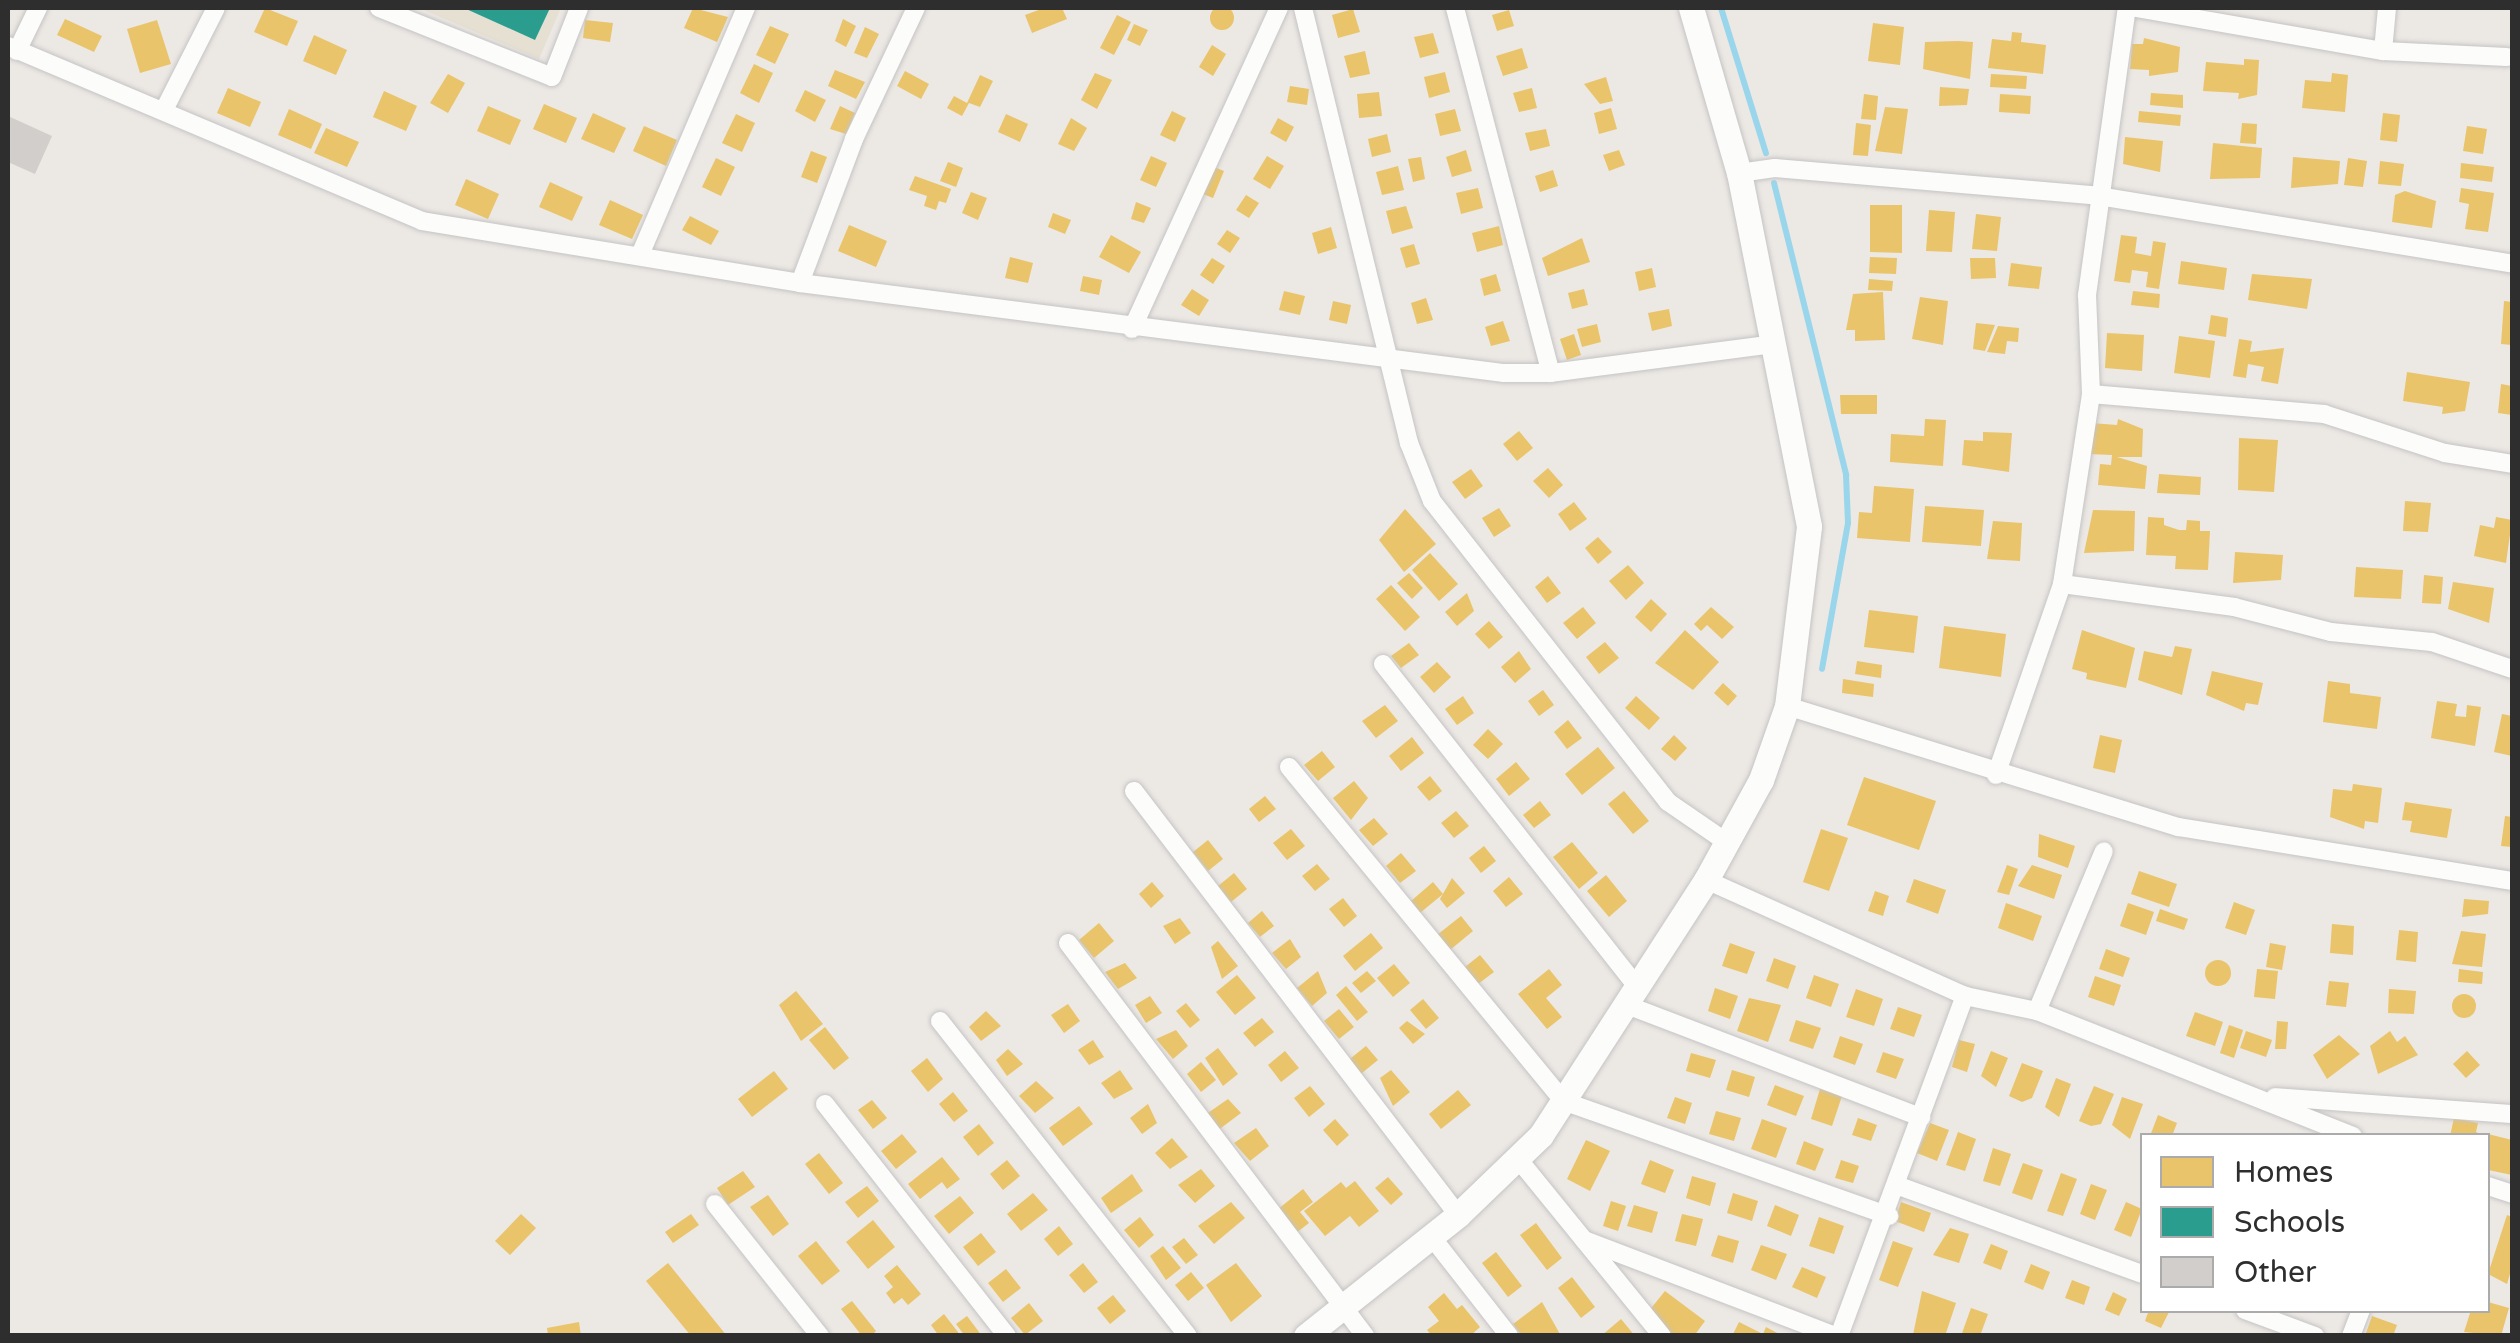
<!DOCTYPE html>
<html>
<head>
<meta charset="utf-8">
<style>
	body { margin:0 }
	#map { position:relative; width:2520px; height:1343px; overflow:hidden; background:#ece8e4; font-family:"Varela Round",sans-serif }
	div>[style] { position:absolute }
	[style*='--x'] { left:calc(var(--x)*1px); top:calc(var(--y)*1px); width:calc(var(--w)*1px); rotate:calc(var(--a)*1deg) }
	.education>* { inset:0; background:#e6e0d3 }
	.homes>* { inset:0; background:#e9c46a }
	.round { border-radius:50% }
	.schools>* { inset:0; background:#2a9d8f }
	.stream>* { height:6px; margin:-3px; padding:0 3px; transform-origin:3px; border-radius:3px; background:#99d6ec }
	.building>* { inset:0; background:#d1cecb }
	.roads { filter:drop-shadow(0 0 2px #c5c4c5) drop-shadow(0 0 2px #c5c4c5) }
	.street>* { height:18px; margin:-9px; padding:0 9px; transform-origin:9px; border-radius:9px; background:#fcfcfb }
	.secondary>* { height:25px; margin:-12.5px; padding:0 12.5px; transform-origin:12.5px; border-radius:12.5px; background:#fcfcfb }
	span { translate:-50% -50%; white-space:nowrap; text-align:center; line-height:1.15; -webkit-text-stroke:10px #fff; paint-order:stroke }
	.frame { position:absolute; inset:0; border:10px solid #2e2e2e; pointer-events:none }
	.legend { position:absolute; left:2140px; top:1133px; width:350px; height:180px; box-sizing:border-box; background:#fff; border:2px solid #ababab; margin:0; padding:12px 18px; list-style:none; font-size:30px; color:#2e2e2e }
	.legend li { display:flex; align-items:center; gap:20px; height:50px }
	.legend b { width:50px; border:2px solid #ababab }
</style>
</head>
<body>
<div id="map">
	<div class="education">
		<i style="clip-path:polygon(419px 8px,561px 8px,539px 59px)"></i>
	</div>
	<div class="homes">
		<i class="round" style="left:1210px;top:6px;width:24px;height:24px"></i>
		<i style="clip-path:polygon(265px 8px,298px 21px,287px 46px,254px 32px)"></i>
		<i style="clip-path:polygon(693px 8px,728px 17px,717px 42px,684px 28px)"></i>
		<i style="clip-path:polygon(1044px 8px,1062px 8px,1067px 19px,1032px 33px,1025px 15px)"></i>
		<i style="clip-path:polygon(1353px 9px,1360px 32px,1338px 38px,1332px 15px)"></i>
		<i style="clip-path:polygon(1509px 10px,1514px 26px,1497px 31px,1492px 15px)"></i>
		<i style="clip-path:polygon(1117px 15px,1131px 22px,1114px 55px,1100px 48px)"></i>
		<i style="clip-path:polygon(65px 19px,102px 36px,94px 52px,57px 35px)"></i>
		<i style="clip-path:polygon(843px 19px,856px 26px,846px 47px,835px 41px)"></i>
		<i style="clip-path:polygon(157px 20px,171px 64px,140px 73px,127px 29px)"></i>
		<i style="clip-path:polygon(585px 20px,613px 23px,610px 42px,583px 38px)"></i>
		<i style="clip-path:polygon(1873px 23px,1904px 27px,1900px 65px,1868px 61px)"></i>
		<i style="clip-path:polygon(1134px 24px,1148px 30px,1140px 46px,1127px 40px)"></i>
		<i style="clip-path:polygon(770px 26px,789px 34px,775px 64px,756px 55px)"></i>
		<i style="clip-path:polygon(865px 27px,879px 34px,867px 58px,854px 53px)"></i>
		<i style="clip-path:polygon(2012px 32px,2022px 33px,2021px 42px,2046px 45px,2043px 74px,1988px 68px,1992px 39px,2011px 41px)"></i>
		<i style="clip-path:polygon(1433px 33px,1439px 53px,1420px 58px,1414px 37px)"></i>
		<i style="clip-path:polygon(314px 35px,347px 50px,336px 75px,303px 61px)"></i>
		<i style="clip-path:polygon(2144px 38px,2180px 47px,2178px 72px,2149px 76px,2149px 70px,2130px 69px,2132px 44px,2143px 44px)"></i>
		<i style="clip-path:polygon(1958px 41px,1973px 42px,1970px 79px,1923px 69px,1925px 42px)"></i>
		<i style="clip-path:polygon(1212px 45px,1226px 54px,1213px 76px,1199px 67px)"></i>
		<i style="clip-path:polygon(1522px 48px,1528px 68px,1503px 76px,1496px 56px)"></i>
		<i style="clip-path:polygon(1365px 51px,1370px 74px,1350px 78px,1344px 56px)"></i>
		<i style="clip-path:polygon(2244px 59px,2259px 60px,2257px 95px,2238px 99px,2239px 93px,2203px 91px,2206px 62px,2244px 65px)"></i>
		<i style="clip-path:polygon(754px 64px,773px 73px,759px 103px,740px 93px)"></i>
		<i style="clip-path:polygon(835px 70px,865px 82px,856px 99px,828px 86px)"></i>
		<i style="clip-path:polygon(905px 71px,929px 84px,921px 99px,897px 86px)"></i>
		<i style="clip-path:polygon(1445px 72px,1450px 92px,1429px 98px,1424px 77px)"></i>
		<i style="clip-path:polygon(1095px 73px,1112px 80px,1097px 109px,1081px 100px)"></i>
		<i style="clip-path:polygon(2332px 73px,2348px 75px,2345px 112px,2302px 108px,2305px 80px,2331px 82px)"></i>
		<i style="clip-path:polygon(448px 74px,465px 83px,448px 113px,430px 103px)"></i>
		<i style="clip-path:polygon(1991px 74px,2027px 76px,2026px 89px,1990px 87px)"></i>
		<i style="clip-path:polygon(980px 75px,993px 81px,980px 107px,969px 103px,962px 116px,947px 108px,954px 96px,967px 103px)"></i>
		<i style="clip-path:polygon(1606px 77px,1613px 101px,1600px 104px,1584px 84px)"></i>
		<i style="clip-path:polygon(1290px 86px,1309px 89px,1307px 105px,1287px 102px)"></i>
		<i style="clip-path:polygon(1940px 87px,1969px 89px,1967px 105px,1939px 106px)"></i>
		<i style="clip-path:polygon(228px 88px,261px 102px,250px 127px,217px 113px)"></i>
		<i style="clip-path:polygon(1532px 88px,1537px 108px,1519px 112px,1513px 93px)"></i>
		<i style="clip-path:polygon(805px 90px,826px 100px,815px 122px,795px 111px)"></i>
		<i style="clip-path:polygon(384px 91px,417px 106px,406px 131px,373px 117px)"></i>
		<i style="clip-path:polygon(1379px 92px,1382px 116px,1359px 118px,1357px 94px)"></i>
		<i style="clip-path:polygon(2151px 93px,2183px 95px,2183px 108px,2150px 105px)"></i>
		<i style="clip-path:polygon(1864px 94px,1878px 96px,1876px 120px,1861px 119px)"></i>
		<i style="clip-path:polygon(2000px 94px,2031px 96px,2030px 114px,1999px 112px)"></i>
		<i style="clip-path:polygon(544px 104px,577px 118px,566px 143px,533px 129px)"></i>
		<i style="clip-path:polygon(488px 106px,521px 120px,510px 145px,477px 131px)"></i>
		<i style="clip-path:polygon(840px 106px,855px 113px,846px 134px,830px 129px)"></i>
		<i style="clip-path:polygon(1885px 107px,1908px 109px,1902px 154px,1875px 151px)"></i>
		<i style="clip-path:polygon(1611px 108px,1617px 129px,1599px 134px,1594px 113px)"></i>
		<i style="clip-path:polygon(289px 109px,322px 124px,311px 149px,278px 135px)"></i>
		<i style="clip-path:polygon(1455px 109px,1461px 131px,1440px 136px,1435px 114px)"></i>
		<i style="clip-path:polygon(1172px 111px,1186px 118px,1175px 142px,1160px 135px)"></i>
		<i style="clip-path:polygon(2139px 111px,2181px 115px,2180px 126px,2138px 122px)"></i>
		<i style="clip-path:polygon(593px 113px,626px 128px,614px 153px,581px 139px)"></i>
		<i style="clip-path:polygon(2383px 113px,2400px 115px,2397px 142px,2380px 140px)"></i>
		<i style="clip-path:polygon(736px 114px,755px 123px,742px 152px,722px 143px)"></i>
		<i style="clip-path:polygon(1006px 114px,1028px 124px,1020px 142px,998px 132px)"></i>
		<i style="clip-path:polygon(1071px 118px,1087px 128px,1074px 151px,1058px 144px)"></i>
		<i style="clip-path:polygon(1278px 118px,1294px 127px,1286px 142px,1270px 133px)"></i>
		<i style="clip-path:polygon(1856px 123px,1871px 125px,1868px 156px,1853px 155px)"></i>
		<i style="clip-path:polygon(2242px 123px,2257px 124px,2256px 144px,2240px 143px)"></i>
		<i style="clip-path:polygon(644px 126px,677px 140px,666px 166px,633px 151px)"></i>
		<i style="clip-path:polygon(2467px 126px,2487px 129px,2483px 154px,2463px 151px)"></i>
		<i style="clip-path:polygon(326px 128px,359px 142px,347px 167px,314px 153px)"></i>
		<i style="clip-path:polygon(1546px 129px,1550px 146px,1530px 151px,1525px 133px)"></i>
		<i style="clip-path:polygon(1387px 134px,1391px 152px,1372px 157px,1368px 139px)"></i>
		<i style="clip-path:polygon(2125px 137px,2163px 141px,2160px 172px,2123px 164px)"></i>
		<i style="clip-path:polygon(2213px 143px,2262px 148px,2260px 178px,2210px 179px)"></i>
		<i style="clip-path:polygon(1466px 150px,1472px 171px,1452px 177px,1446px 157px)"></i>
		<i style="clip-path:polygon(1619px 150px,1625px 165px,1609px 171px,1603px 155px)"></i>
		<i style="clip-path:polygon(811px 151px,827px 157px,817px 183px,801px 177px)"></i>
		<i style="clip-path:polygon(1151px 156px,1167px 163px,1156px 187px,1140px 180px)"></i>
		<i style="clip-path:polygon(1267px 156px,1284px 166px,1270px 189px,1253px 179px)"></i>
		<i style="clip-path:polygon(1421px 157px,1425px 179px,1413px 182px,1408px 159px)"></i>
		<i style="clip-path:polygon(2293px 157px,2340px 161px,2338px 184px,2291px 188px)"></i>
		<i style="clip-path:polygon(716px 158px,735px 167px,721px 196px,702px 187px)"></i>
		<i style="clip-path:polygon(2348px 158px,2367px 161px,2363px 187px,2344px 185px)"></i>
		<i style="clip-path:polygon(2380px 161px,2404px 164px,2401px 186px,2378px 184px)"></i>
		<i style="clip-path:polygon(948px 162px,963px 168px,956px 187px,940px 181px)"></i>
		<i style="clip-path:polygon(2461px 163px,2494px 167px,2492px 182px,2460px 178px)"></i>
		<i style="clip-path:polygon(1398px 166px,1404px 190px,1382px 195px,1376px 172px)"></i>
		<i style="clip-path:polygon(1214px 167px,1224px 171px,1213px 198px,1203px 194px)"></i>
		<i style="clip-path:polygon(1553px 170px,1558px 186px,1540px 192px,1535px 176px)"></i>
		<i style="clip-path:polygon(915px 176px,951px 189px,946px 203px,939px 201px,936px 210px,924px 206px,927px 196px,909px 190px)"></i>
		<i style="clip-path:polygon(466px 179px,499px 194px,488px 219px,455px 205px)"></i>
		<i style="clip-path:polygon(550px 182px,583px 197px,572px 221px,539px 207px)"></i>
		<i style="clip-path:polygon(1478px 188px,1483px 208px,1461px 214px,1456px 193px)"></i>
		<i style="clip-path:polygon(2461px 188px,2494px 193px,2488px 232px,2465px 229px,2469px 204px,2459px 202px)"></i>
		<i style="clip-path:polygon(2405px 191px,2436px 201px,2432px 228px,2392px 222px,2395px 195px)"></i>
		<i style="clip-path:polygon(971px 192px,987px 198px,978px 220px,962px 213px)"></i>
		<i style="clip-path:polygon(1246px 195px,1259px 203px,1249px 218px,1236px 210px)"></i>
		<i style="clip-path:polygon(610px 200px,643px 215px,632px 239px,599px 225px)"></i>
		<i style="clip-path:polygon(1136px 202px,1151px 208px,1144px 223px,1131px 219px)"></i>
		<i style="clip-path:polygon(1870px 205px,1902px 205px,1902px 253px,1870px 252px)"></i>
		<i style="clip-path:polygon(1406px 206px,1413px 228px,1392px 234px,1386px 211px)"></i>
		<i style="clip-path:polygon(1929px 210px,1955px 212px,1952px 252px,1926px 251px)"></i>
		<i style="clip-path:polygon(1053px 213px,1071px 220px,1065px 234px,1048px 227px)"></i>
		<i style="clip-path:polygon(1976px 214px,2001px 217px,1997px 251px,1972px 249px)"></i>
		<i style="clip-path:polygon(690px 216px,719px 231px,711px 245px,682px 230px)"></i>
		<i style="clip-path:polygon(849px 225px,887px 241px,876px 267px,838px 251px)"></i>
		<i style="clip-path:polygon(1499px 226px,1503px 245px,1477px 252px,1472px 233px)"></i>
		<i style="clip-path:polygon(1331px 227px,1337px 248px,1318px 254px,1312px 233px)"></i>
		<i style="clip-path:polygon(1227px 230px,1240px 238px,1230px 253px,1217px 244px)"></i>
		<i style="clip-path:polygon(1111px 235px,1141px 252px,1129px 273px,1099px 257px)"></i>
		<i style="clip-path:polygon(2121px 235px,2137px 237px,2135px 253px,2151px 256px,2153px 241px,2166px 243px,2159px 289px,2146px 287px,2148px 272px,2132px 270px,2130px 283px,2114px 281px)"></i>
		<i style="clip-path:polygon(1582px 238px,1590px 262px,1548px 276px,1542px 258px)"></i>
		<i style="clip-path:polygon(1414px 244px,1420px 264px,1406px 268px,1400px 248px)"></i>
		<i style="clip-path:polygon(1010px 257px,1033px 263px,1028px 283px,1005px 278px)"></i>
		<i style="clip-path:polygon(1870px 257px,1897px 258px,1896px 274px,1869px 273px)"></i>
		<i style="clip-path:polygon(1212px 258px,1225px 266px,1213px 284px,1200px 275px)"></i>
		<i style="clip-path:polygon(1970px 258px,1995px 258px,1996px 278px,1971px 279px)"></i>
		<i style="clip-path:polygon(2181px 261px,2227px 268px,2224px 290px,2178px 284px)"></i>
		<i style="clip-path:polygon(2011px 263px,2042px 267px,2039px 289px,2008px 286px)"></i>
		<i style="clip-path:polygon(1652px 268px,1656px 287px,1639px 291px,1635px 272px)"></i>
		<i style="clip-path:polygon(1496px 274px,1501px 291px,1484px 296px,1480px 279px)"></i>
		<i style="clip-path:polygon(2252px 274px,2312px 279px,2307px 309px,2248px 300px)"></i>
		<i style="clip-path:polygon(1083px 276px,1102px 280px,1099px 295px,1080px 291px)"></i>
		<i style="clip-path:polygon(1869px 279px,1893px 281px,1892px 291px,1868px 290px)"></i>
		<i style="clip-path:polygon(1192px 289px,1209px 300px,1199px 316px,1181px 305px)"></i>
		<i style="clip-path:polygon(1584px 289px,1588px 305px,1572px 309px,1568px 293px)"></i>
		<i style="clip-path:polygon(1284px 291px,1305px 296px,1300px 315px,1279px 310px)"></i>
		<i style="clip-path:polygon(2133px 291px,2160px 294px,2159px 308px,2131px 305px)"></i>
		<i style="clip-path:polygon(1883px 292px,1885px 340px,1855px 341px,1855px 330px,1846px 330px,1853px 294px)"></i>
		<i style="clip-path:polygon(1920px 297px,1948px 301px,1943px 345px,1912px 339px)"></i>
		<i style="clip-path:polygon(1426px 298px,1433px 320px,1417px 324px,1411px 303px)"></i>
		<i style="clip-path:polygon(1333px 301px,1351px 305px,1347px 324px,1329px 320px)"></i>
		<i style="clip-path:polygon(2504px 301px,2512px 302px,2512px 345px,2501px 344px)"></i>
		<i style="clip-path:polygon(1669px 309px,1672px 326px,1652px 331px,1648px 313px)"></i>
		<i style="clip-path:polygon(2211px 315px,2228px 318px,2226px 337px,2208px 334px)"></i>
		<i style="clip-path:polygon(1503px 321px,1510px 341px,1491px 346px,1485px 327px)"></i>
		<i style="clip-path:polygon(1976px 323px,1995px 325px,1985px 351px,1973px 349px)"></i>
		<i style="clip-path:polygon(1597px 324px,1601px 342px,1582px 347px,1577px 329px)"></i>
		<i style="clip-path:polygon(1998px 326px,2019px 328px,2018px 342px,2007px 341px,2005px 354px,1987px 352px)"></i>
		<i style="clip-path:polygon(2107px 333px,2144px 335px,2142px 371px,2105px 368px)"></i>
		<i style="clip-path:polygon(1574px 334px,1581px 355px,1567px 360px,1560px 339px)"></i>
		<i style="clip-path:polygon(2179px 336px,2215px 341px,2210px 378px,2174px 373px)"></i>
		<i style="clip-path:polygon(2239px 339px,2252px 341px,2250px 352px,2284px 348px,2278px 384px,2261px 381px,2264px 367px,2248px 364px,2246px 378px,2233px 376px)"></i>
		<i style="clip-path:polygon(2407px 372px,2470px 382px,2465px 411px,2442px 414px,2443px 407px,2403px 401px)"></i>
		<i style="clip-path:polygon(2501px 384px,2512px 386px,2512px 415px,2498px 413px)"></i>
		<i style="clip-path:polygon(1840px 395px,1877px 395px,1877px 414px,1841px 414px)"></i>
		<i style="clip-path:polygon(1925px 419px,1946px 420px,1943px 466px,1890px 462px,1891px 434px,1924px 436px)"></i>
		<i style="clip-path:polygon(2118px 419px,2143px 429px,2142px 457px,2117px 457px,2147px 466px,2145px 489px,2098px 485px,2100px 464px,2111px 465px,2112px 455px,2089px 454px,2091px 423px,2117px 425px)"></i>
		<i style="clip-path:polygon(1519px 431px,1533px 448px,1517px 461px,1503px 444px)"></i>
		<i style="clip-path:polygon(1983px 432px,2012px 433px,2009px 472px,1962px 465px,1964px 440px,1983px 441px)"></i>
		<i style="clip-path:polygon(2239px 438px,2278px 440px,2274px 492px,2238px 490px)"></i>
		<i style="clip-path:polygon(1548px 468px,1563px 485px,1549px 498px,1533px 481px)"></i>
		<i style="clip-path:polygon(1471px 469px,1483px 486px,1465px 499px,1452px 482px)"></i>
		<i style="clip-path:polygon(2159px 474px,2201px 477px,2200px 495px,2157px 493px)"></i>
		<i style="clip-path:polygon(1874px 486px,1914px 489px,1910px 542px,1857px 538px,1859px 512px,1872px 513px)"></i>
		<i style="clip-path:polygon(2405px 501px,2431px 503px,2428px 532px,2403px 531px)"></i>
		<i style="clip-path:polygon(1574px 502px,1587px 519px,1570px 531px,1558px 514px)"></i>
		<i style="clip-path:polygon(1925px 506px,1984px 510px,1981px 546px,1922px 542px)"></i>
		<i style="clip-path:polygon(1499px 508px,1511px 526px,1494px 537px,1482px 518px)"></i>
		<i style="clip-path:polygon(1405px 509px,1436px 544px,1404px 572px,1379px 540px)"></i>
		<i style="clip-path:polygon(2093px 510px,2135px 511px,2134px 551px,2084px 553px)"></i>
		<i style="clip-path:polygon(2148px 517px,2164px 518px,2164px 525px,2179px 530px,2186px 530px,2187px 520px,2200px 521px,2200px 531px,2210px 531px,2208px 570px,2175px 569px,2176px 556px,2146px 555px)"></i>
		<i style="clip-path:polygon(2496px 517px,2512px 520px,2506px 563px,2474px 556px,2480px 525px,2494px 528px)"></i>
		<i style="clip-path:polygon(1993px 521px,2022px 523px,2020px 561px,1987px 559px)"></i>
		<i style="clip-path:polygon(1598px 537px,1612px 552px,1598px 564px,1585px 548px)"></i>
		<i style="clip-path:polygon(2235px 552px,2283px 555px,2281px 580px,2233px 583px)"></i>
		<i style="clip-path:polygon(1430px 553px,1458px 584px,1439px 601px,1412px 570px)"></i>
		<i style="clip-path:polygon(1628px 565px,1644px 583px,1626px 600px,1609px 581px)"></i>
		<i style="clip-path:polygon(2356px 567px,2403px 570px,2401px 599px,2354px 597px)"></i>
		<i style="clip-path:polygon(1409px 573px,1423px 588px,1412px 599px,1397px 583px)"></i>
		<i style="clip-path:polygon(2424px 575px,2443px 577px,2441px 604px,2422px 603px)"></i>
		<i style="clip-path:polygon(1548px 576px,1561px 593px,1547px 603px,1535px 587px)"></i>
		<i style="clip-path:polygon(2453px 582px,2494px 588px,2489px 623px,2448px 609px)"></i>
		<i style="clip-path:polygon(1391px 585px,1420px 617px,1405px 631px,1376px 599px)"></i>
		<i style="clip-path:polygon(1467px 593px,1474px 611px,1457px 626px,1445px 612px)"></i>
		<i style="clip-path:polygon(1651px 599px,1667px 614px,1651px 632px,1635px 617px)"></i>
		<i style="clip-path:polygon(1583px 607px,1596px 623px,1577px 639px,1563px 623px)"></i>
		<i style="clip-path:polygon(1711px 607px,1734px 627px,1722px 639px,1707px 625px,1701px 631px,1694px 624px)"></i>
		<i style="clip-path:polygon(1869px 610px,1918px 616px,1914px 653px,1864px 647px)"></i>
		<i style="clip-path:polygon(1489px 621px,1503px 637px,1489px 649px,1475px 634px)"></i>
		<i style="clip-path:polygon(1944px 626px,2006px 634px,2001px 677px,1939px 668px)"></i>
		<i style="clip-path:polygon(1685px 630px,1719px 662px,1693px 690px,1655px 663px)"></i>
		<i style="clip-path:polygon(2082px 630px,2135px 648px,2126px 688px,2086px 679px,2087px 673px,2072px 669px)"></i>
		<i style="clip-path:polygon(1605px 642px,1619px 658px,1599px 674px,1586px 657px)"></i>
		<i style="clip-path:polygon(1409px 643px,1419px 655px,1401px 668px,1391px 656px)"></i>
		<i style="clip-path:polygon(2175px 646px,2192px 649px,2182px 695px,2138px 680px,2144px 651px,2172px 657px)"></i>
		<i style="clip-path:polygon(1519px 651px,1531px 669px,1515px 683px,1501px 667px)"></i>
		<i style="clip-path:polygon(1857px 661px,1882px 665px,1881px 678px,1855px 674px)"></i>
		<i style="clip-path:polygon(1437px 662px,1451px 677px,1434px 693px,1420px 677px)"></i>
		<i style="clip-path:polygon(2212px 671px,2263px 683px,2258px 705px,2246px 703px,2244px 711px,2206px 695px)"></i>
		<i style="clip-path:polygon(1843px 679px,1874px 684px,1873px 697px,1842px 693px)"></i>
		<i style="clip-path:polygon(2328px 681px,2350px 684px,2350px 693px,2381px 697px,2377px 729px,2323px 722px)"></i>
		<i style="clip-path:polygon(1723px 683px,1737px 696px,1728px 706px,1714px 693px)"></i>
		<i style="clip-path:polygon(1543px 690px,1554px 705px,1539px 716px,1528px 701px)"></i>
		<i style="clip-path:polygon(1463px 696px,1474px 713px,1457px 725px,1445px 709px)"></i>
		<i style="clip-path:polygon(1636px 696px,1660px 718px,1649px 730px,1625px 708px)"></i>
		<i style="clip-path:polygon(2437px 701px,2457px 704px,2455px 716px,2466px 717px,2467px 705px,2481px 707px,2475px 746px,2431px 738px)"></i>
		<i style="clip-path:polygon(1385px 705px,1398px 721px,1376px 738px,1362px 721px)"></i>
		<i style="clip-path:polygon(2502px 714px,2512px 716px,2512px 756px,2494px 752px)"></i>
		<i style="clip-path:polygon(1568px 720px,1582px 738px,1567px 749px,1554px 732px)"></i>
		<i style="clip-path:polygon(1488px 729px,1503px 744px,1488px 759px,1473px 745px)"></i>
		<i style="clip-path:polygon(1674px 735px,1687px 748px,1675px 761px,1661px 749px)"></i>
		<i style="clip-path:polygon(2100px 735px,2122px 740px,2115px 773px,2093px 768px)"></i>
		<i style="clip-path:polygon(1412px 737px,1424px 753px,1401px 771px,1389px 756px)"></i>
		<i style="clip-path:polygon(1598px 747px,1615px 768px,1582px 795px,1565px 774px)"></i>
		<i style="clip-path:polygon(1322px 751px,1335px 767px,1318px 781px,1304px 765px)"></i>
		<i style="clip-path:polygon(1516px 762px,1530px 779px,1509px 796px,1496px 779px)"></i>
		<i style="clip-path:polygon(1430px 776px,1442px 791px,1429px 801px,1417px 787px)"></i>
		<i style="clip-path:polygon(1864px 777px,1936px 801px,1919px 850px,1847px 825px)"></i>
		<i style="clip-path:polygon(1354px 781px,1368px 798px,1351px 820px,1333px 798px)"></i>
		<i style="clip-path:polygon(2353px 784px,2382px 788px,2378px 823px,2365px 821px,2364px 829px,2330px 817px,2333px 789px,2352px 791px)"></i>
		<i style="clip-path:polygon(1624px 791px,1649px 821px,1633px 834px,1608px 804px)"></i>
		<i style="clip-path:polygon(1265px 796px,1276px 809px,1259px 822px,1249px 809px)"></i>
		<i style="clip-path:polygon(1540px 801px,1551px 815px,1534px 828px,1523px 815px)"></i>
		<i style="clip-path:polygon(2405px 802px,2452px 809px,2447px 838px,2410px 832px,2412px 821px,2402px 820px)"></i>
		<i style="clip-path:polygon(1456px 811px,1469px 826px,1454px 838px,1441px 823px)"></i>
		<i style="clip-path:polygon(2505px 816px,2512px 817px,2512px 847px,2501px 846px)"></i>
		<i style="clip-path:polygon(1374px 818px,1388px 834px,1373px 846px,1359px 830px)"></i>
		<i style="clip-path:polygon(1291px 829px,1305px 846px,1287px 860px,1273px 843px)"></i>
		<i style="clip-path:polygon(1821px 829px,1848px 838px,1829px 891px,1803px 882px)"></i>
		<i style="clip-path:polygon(2039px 834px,2075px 846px,2068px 868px,2038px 857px)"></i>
		<i style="clip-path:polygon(1208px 840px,1223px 859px,1208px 871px,1193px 852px)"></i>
		<i style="clip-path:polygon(1572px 842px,1598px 873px,1579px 889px,1553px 857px)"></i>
		<i style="clip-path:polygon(1484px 846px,1496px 861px,1481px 873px,1469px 858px)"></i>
		<i style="clip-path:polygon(1401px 853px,1416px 871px,1400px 883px,1386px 866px)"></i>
		<i style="clip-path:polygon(1317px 864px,1330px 879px,1315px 891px,1302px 876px)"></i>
		<i style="clip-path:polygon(2007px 865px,2018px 869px,2009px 895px,1997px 892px)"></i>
		<i style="clip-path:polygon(2032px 865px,2062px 875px,2054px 899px,2018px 886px)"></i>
		<i style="clip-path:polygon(2139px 871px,2177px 884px,2169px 907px,2131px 894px)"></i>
		<i style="clip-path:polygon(1234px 873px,1247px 889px,1231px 902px,1218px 886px)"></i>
		<i style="clip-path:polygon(1606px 875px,1627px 901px,1609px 917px,1587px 891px)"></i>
		<i style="clip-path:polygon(1509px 877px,1523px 894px,1506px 907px,1493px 891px)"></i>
		<i style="clip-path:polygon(1452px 878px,1465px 893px,1447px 908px,1440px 899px)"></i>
		<i style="clip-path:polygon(1914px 879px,1946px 890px,1938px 914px,1906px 902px)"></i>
		<i style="clip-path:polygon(1152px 882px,1164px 896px,1151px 908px,1139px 894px)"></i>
		<i style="clip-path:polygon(1433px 882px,1443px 894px,1420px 913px,1411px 901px)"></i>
		<i style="clip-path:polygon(1875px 891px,1889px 896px,1883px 916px,1868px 911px)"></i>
		<i style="clip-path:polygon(1343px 898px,1357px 916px,1344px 927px,1329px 909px)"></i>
		<i style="clip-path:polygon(2464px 899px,2489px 901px,2488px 914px,2462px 917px)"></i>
		<i style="clip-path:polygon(2234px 902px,2255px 910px,2246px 935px,2225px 928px)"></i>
		<i style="clip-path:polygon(2006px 903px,2042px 916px,2033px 941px,1998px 928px)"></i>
		<i style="clip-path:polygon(2128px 903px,2154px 912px,2146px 935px,2120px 926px)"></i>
		<i style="clip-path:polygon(2160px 909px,2188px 919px,2184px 930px,2156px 921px)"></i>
		<i style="clip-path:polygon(1262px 911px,1274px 926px,1260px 937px,1248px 923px)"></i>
		<i style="clip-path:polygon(1461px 916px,1473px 931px,1450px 950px,1437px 935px)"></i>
		<i style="clip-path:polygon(1180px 918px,1191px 933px,1175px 944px,1163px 926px)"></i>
		<i style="clip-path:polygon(1099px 923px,1114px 941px,1094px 958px,1079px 940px)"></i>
		<i style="clip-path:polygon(2332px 924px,2354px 926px,2353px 955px,2330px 953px)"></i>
		<i style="clip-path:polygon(2399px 930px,2418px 932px,2416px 962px,2396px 960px)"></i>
		<i style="clip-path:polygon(2461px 931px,2486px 934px,2482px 967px,2452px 964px)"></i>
		<i style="clip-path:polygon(1371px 933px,1383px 948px,1355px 971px,1343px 956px)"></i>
		<i style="clip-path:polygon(1290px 939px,1301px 957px,1286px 969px,1272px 953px)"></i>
		<i style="clip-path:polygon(1218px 941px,1238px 966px,1222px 979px,1211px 947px)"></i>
		<i style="clip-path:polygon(1730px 943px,1755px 952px,1747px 974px,1722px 966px)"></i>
		<i style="clip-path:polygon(2270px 943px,2286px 946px,2282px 970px,2266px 967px)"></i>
		<i style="clip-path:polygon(2106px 949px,2130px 958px,2123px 977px,2099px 969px)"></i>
		<i style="clip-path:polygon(1480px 955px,1494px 972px,1478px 984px,1465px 967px)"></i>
		<i style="clip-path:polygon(1774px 958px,1796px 966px,1788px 989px,1766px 981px)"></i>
		<i class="round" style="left:2205px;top:960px;width:26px;height:26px"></i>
		<i style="clip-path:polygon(1125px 963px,1137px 978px,1118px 989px,1105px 972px)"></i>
		<i style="clip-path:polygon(1394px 964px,1410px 983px,1393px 997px,1377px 978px)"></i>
		<i style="clip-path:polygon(1549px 969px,1562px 985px,1546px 998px,1562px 1017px,1547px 1029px,1518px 994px)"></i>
		<i style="clip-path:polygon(2257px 969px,2278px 971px,2275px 999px,2254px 997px)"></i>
		<i style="clip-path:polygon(2459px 969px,2483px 972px,2482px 984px,2458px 982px)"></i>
		<i style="clip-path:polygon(1318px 971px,1327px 993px,1312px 1006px,1297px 988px)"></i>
		<i style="clip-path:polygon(1367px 971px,1376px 981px,1361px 993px,1352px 983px)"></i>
		<i style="clip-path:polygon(1237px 975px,1256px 998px,1235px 1015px,1216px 992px)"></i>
		<i style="clip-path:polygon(1814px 975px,1839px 984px,1831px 1007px,1806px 998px)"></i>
		<i style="clip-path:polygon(2095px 976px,2121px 985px,2114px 1006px,2088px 997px)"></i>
		<i style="clip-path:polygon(2329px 981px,2349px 983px,2346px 1007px,2326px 1005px)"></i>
		<i style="clip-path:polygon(1346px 986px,1368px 1012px,1357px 1021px,1336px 995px)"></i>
		<i style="clip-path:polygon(1715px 988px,1738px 996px,1730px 1019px,1708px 1011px)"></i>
		<i style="clip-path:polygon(1856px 989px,1883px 999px,1874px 1026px,1846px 1017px)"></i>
		<i style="clip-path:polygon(2389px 989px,2416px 991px,2414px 1014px,2388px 1013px)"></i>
		<i style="clip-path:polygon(796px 991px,823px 1024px,801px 1041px,779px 1005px)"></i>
		<i class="round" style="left:2452px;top:994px;width:24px;height:24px"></i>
		<i style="clip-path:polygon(1150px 996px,1162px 1013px,1146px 1023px,1135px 1005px)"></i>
		<i style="clip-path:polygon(1749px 998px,1781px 1005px,1768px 1042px,1737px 1031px)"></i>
		<i style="clip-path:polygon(1423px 999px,1439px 1018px,1426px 1029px,1410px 1010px)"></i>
		<i style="clip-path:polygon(1186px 1003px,1200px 1020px,1190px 1028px,1176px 1011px)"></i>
		<i style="clip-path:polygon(1068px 1004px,1080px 1021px,1064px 1033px,1051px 1015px)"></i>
		<i style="clip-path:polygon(1898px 1007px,1922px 1015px,1914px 1037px,1890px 1029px)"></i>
		<i style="clip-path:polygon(1339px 1009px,1354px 1027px,1339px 1039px,1324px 1021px)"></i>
		<i style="clip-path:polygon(986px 1011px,1001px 1026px,981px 1041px,969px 1027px)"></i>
		<i style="clip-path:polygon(2195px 1012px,2223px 1022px,2215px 1046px,2186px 1036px)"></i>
		<i style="clip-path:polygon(1262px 1018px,1274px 1032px,1255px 1047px,1243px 1033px)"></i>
		<i style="clip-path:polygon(1796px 1020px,1821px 1028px,1813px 1049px,1789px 1041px)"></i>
		<i style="clip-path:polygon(1407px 1021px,1425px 1034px,1413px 1044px,1399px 1028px)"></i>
		<i style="clip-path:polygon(2277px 1021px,2288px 1022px,2286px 1049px,2275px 1049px)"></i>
		<i style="clip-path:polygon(2229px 1025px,2243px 1030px,2234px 1058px,2220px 1053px)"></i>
		<i style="clip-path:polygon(825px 1027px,849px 1058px,834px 1070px,809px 1040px)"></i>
		<i style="clip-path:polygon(1176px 1030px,1188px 1046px,1173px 1059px,1156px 1039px)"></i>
		<i style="clip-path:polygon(2246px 1031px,2272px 1040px,2266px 1057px,2240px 1048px)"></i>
		<i style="clip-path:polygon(2390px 1031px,2397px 1042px,2405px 1036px,2418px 1055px,2378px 1074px,2370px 1046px)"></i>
		<i style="clip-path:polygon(2339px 1035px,2360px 1054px,2327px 1079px,2313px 1055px)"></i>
		<i style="clip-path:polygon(1840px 1036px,1863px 1044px,1855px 1065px,1833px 1057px)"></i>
		<i style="clip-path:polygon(1093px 1040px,1104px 1057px,1089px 1065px,1078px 1050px)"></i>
		<i style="clip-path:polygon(1959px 1040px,1975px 1044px,1967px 1072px,1952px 1067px)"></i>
		<i style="clip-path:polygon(1366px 1046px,1378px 1060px,1357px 1077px,1346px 1062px)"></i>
		<i style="clip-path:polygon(1218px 1048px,1238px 1074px,1223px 1086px,1205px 1058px)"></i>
		<i style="clip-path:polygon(1008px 1049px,1023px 1064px,1007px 1076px,996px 1060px)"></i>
		<i style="clip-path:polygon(1285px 1051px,1299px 1068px,1281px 1082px,1268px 1065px)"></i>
		<i style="clip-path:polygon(1991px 1051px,2008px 1058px,1996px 1087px,1981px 1076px)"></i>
		<i style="clip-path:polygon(2467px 1051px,2480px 1065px,2466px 1078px,2453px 1064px)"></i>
		<i style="clip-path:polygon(1883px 1052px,1904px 1059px,1896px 1079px,1876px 1072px)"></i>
		<i style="clip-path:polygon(1691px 1053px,1716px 1060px,1710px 1078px,1686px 1071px)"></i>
		<i style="clip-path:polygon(927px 1058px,943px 1079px,928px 1092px,911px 1071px)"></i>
		<i style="clip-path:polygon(1201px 1062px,1216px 1080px,1201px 1092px,1187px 1074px)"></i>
		<i style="clip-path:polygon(2022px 1063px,2043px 1071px,2032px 1098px,2022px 1102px,2009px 1096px)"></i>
		<i style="clip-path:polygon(1120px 1070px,1133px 1089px,1114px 1099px,1101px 1083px)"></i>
		<i style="clip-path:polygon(1391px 1070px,1410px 1092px,1393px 1106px,1380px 1078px)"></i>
		<i style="clip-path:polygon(1732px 1070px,1755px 1077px,1749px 1097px,1726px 1090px)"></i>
		<i style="clip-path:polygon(774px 1071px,788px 1089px,752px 1117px,738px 1099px)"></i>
		<i style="clip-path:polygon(2056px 1078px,2071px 1084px,2059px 1117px,2045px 1107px)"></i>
		<i style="clip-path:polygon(1036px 1081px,1054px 1098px,1035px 1113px,1019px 1096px)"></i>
		<i style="clip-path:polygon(1775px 1085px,1804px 1096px,1796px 1116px,1767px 1105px)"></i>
		<i style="clip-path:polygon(1310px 1086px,1325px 1104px,1309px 1117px,1294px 1098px)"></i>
		<i style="clip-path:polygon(2094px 1086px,2114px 1094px,2101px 1124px,2091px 1126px,2079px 1121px)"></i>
		<i style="clip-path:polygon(1820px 1089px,1842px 1096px,1832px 1126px,1811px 1119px)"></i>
		<i style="clip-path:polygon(1458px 1090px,1471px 1105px,1441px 1129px,1429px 1114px)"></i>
		<i style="clip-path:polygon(953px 1092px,968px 1111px,954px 1122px,939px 1104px)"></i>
		<i style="clip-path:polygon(1675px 1097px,1692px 1103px,1685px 1124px,1667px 1118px)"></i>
		<i style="clip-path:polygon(2122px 1097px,2143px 1104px,2130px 1139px,2112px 1125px)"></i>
		<i style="clip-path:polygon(1228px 1099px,1241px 1113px,1217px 1131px,1205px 1115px)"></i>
		<i style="clip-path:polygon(872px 1100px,887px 1118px,873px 1129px,858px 1110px)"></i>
		<i style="clip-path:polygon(1148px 1104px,1157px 1123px,1142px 1134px,1130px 1118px)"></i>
		<i style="clip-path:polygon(1079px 1106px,1093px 1124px,1063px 1146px,1049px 1128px)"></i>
		<i style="clip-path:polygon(1716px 1111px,1741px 1118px,1734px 1141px,1709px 1134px)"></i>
		<i style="clip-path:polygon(2158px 1115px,2177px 1123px,2172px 1136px,2150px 1136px)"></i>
		<i style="clip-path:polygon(1858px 1118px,1877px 1125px,1871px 1141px,1852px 1135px)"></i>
		<i style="clip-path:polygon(2454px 1118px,2478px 1123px,2476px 1132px,2485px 1136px,2450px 1136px)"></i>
		<i style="clip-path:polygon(1335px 1119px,1349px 1135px,1337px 1146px,1323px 1130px)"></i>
		<i style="clip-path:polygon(1762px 1119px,1787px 1128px,1776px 1158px,1751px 1149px)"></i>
		<i style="clip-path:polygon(1930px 1123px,1949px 1130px,1937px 1161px,1917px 1153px)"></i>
		<i style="clip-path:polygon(979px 1124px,994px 1143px,978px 1156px,963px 1137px)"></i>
		<i style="clip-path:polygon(1256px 1128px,1269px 1146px,1250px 1161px,1234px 1143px)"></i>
		<i style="clip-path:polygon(1958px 1132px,1976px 1139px,1965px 1171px,1946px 1165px)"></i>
		<i style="clip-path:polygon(902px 1134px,917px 1152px,896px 1169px,881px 1151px)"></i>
		<i style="clip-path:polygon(2488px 1134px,2512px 1140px,2512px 1175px,2488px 1170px)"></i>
		<i style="clip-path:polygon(1172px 1138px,1188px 1157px,1170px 1169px,1155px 1153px)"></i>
		<i style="clip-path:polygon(1586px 1140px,1610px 1151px,1590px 1191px,1567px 1179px)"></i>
		<i style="clip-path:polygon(1804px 1141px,1824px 1149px,1815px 1171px,1796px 1164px)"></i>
		<i style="clip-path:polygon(1993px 1148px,2011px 1154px,2000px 1186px,1983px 1181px)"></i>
		<i style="clip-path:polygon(819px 1153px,843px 1183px,829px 1194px,805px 1164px)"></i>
		<i style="clip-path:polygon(942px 1157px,960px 1179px,947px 1189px,942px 1182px,920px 1199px,908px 1184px)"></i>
		<i style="clip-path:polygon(1007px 1160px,1020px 1176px,1003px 1190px,990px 1174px)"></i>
		<i style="clip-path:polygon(1650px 1160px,1674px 1170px,1665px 1193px,1641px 1184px)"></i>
		<i style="clip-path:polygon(1841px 1160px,1859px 1166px,1853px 1183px,1835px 1178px)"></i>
		<i style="clip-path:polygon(2023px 1163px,2043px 1170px,2032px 1200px,2012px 1193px)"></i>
		<i style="clip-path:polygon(1201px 1169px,1215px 1186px,1195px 1203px,1178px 1185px)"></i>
		<i style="clip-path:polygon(743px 1171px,755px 1187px,728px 1205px,717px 1188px)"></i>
		<i style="clip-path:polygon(2061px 1173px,2077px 1179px,2063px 1216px,2047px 1211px)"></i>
		<i style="clip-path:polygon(1132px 1174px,1143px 1191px,1111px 1213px,1101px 1198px)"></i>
		<i style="clip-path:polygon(1692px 1176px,1716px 1183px,1710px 1206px,1686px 1198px)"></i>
		<i style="clip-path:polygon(1388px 1177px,1403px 1194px,1391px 1205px,1375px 1188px)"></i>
		<i style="clip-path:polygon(1355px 1181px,1379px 1211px,1359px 1227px,1350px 1216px,1325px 1236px,1304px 1211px,1341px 1182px,1346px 1188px)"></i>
		<i style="clip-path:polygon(2091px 1184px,2107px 1190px,2095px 1220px,2080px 1214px)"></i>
		<i style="clip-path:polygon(867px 1186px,879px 1201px,858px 1218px,845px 1202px)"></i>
		<i style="clip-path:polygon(1303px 1189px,1313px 1202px,1300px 1212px,1309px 1223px,1296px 1233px,1277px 1210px)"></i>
		<i style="clip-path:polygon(1033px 1193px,1048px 1210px,1021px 1231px,1007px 1214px)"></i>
		<i style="clip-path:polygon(1733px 1193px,1758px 1201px,1752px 1221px,1727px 1213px)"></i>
		<i style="clip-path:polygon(768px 1195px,789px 1224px,773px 1236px,750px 1207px)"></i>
		<i style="clip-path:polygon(960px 1196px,974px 1213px,949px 1234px,934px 1216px)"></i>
		<i style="clip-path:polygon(1611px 1201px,1626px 1206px,1618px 1231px,1603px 1226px)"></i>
		<i style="clip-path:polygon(1231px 1202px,1245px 1218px,1214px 1244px,1198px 1226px)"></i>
		<i style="clip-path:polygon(1901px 1202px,1931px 1213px,1924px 1232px,1895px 1221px)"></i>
		<i style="clip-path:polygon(2126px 1202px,2142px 1209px,2131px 1237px,2114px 1230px)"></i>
		<i style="clip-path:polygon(1634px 1205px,1658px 1212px,1652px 1233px,1627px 1226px)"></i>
		<i style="clip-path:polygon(1775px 1205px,1799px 1215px,1791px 1236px,1767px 1226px)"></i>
		<i style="clip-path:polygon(521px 1214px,536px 1228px,510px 1255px,495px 1241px)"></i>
		<i style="clip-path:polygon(691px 1214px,699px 1225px,673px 1243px,665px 1232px)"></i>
		<i style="clip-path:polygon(1682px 1214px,1703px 1219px,1696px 1246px,1675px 1241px)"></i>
		<i style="clip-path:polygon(2507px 1215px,2512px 1217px,2512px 1267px,2507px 1284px,2488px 1274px)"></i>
		<i style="clip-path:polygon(1140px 1217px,1154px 1235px,1139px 1248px,1124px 1230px)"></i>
		<i style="clip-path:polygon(1819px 1217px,1844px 1226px,1834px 1254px,1809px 1246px)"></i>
		<i style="clip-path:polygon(873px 1220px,895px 1247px,868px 1269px,846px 1242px)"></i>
		<i style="clip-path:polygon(1536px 1223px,1562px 1258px,1547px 1270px,1520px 1235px)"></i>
		<i style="clip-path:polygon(1059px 1226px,1073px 1244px,1058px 1256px,1044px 1239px)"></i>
		<i style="clip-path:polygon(1950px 1228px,1969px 1234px,1959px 1263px,1933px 1255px)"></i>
		<i style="clip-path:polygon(981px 1233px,996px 1252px,978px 1266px,963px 1247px)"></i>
		<i style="clip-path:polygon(1718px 1235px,1739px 1241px,1733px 1263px,1711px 1256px)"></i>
		<i style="clip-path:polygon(1184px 1238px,1198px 1255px,1186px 1264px,1172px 1247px)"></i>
		<i style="clip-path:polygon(816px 1241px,840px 1271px,822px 1285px,798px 1256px)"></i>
		<i style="clip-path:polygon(1893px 1241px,1913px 1248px,1898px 1287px,1879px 1280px)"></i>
		<i style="clip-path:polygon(1991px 1244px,2008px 1251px,2001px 1270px,1983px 1263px)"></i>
		<i style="clip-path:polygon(1761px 1245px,1787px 1254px,1776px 1280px,1751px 1270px)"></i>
		<i style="clip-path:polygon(1163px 1246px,1181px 1268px,1166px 1280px,1150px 1256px)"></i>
		<i style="clip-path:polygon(1496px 1252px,1522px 1286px,1508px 1297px,1482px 1263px)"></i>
		<i style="clip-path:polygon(668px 1263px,727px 1336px,691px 1336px,646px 1281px)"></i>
		<i style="clip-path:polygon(1083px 1263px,1098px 1282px,1084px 1293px,1069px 1275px)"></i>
		<i style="clip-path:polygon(1236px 1263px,1262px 1296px,1231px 1322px,1206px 1285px)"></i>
		<i style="clip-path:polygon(2031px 1264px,2050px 1272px,2043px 1290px,2024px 1282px)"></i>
		<i style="clip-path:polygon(897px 1265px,921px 1294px,908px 1305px,902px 1298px,894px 1304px,886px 1293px,893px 1287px,884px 1276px)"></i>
		<i style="clip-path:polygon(1802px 1267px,1826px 1277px,1817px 1298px,1792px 1287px)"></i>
		<i style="clip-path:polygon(1006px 1269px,1021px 1288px,1003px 1302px,988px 1283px)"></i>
		<i style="clip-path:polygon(1191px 1272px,1204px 1288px,1188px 1301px,1175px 1285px)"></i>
		<i style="clip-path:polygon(1572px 1277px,1595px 1307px,1581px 1318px,1558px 1288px)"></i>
		<i style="clip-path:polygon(2072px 1280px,2090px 1287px,2084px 1305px,2065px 1298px)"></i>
		<i style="clip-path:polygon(1665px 1291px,1705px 1321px,1694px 1336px,1672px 1336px,1648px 1312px)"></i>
		<i style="clip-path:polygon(1922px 1291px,1956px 1303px,1945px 1336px,1913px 1335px)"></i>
		<i style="clip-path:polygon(2113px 1292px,2127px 1299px,2119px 1316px,2105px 1310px)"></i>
		<i style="clip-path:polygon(1444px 1293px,1457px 1309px,1462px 1305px,1480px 1327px,1470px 1336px,1432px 1336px,1427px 1330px,1439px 1321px,1428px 1307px)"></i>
		<i style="clip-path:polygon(1113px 1295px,1126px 1311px,1110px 1324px,1097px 1308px)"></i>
		<i style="clip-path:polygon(852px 1301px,876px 1331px,871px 1336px,862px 1336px,841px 1309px)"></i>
		<i style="clip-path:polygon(1542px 1302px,1561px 1336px,1522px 1336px,1513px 1324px)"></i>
		<i style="clip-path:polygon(2488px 1302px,2509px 1308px,2501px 1336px,2464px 1332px,2471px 1310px,2488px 1310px)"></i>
		<i style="clip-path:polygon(1029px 1303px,1043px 1321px,1025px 1335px,1011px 1318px)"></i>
		<i style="clip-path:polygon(1971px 1308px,1988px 1314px,1980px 1336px,1961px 1336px)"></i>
		<i style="clip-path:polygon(2149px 1310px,2169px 1312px,2161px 1328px,2145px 1321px)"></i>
		<i style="clip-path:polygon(944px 1314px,961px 1336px,939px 1336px,931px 1325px)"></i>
		<i style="clip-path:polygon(967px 1316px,982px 1336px,965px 1336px,956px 1324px)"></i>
		<i style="clip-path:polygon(2372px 1316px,2397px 1325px,2393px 1336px,2366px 1333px)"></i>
		<i style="clip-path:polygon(1621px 1319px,1635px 1336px,1601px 1336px)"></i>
		<i style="clip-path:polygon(579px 1322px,581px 1336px,548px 1336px,547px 1328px)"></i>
		<i style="clip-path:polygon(1739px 1322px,1763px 1334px,1766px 1327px,1783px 1336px,1732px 1336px)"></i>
	</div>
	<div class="schools">
		<i style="clip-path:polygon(464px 8px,550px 8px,535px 40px)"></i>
	</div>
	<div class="stream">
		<i style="--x:1721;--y:8;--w:152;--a:72.8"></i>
		<i style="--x:1774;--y:183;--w:301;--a:76.1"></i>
		<i style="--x:1846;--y:475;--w:48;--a:87.6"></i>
		<i style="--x:1848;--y:523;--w:148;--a:100.1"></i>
	</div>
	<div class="building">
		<i style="clip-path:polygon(8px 116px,52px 136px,35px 174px,8px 162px)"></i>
	</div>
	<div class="roads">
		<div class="street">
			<i style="--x:379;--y:8;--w:186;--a:21.7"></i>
			<i style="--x:552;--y:77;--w:74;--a:-68.6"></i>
			<i style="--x:1303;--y:8;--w:448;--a:76.3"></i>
			<i style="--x:1409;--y:443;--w:62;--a:68.4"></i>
			<i style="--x:1432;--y:501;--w:382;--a:51.9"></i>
			<i style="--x:1668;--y:802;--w:69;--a:34.4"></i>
			<i style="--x:1455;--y:8;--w:377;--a:75.3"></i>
			<i style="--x:2136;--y:8;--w:251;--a:9.9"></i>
			<i style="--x:2383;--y:51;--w:124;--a:2.8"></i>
			<i style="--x:8;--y:46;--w:449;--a:22.9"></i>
			<i style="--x:422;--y:221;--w:383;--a:9.3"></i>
			<i style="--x:800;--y:283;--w:710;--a:7.29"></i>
			<i style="--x:1504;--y:373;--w:47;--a:0"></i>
			<i style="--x:1551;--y:373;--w:225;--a:-7.4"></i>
			<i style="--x:17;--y:51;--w:48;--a:-64"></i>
			<i style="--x:2383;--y:51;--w:43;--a:-84.7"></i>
			<i style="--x:164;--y:110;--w:114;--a:-63"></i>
			<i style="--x:1739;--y:173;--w:36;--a:-8"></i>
			<i style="--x:1775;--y:168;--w:325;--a:4.9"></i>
			<i style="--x:2099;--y:196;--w:419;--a:9.3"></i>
			<i style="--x:640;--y:255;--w:269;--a:-66.8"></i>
			<i style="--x:800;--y:283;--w:154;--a:-69.4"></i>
			<i style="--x:854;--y:139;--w:145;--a:-64.7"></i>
			<i style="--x:1132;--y:329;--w:353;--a:-65.4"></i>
			<i style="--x:2091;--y:394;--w:234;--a:4.9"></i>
			<i style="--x:2324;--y:414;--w:127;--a:17.9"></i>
			<i style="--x:2445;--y:453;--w:68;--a:9.3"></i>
			<i style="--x:2062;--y:584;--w:174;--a:7.6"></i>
			<i style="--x:2234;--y:607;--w:100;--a:14.5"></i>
			<i style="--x:2331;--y:632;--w:101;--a:5.7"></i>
			<i style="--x:2432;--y:642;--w:84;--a:18.6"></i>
			<i style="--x:1383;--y:664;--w:412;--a:51.8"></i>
			<i style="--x:1787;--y:706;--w:410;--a:17.2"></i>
			<i style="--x:2179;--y:827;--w:337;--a:9.2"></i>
			<i style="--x:1289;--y:767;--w:432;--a:50.6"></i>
			<i style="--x:1563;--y:1101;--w:346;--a:19.4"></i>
			<i style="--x:1996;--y:775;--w:202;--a:-70.9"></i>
			<i style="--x:2062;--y:584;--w:192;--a:-81.3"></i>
			<i style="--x:2091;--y:394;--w:99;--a:-92.3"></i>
			<i style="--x:2087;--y:295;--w:290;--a:-82.1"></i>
			<i style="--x:1134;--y:791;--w:534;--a:52.61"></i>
			<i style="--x:1706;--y:880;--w:284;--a:24.1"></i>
			<i style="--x:1965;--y:996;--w:74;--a:11.8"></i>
			<i style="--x:2037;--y:1011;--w:340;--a:21.6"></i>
			<i style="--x:1068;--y:943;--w:493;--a:52.9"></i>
			<i style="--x:1627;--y:1005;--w:315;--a:20.9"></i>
			<i style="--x:2037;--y:1011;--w:173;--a:-67.3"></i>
			<i style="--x:940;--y:1021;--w:401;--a:51.8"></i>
			<i style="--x:2275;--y:1097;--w:238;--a:4.1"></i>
			<i style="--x:825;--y:1104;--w:295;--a:51.9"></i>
			<i style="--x:1519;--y:1160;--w:227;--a:50.9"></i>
			<i style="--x:1899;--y:1186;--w:258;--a:19.9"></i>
			<i style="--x:2488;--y:1186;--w:25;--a:18"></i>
			<i style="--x:715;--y:1204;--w:169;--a:51.5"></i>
			<i style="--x:1431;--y:1236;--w:127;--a:52"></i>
			<i style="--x:1584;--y:1240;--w:270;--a:20.9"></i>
			<i style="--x:2245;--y:1310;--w:75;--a:20.4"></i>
			<i style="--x:1839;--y:1336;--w:363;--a:-69.7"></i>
			<i style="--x:2351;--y:1336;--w:28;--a:-69"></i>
		</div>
		<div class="secondary">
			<i style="--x:1306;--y:1336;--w:194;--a:-38.5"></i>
			<i style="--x:1458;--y:1215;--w:115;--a:-43.9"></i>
			<i style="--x:1541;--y:1135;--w:304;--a:-57.1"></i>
			<i style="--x:1706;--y:880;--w:114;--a:-61.2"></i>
			<i style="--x:1761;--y:780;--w:78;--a:-70.6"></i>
			<i style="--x:1787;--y:706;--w:181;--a:-83"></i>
			<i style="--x:1809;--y:526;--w:360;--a:-101.2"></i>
			<i style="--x:1739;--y:173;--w:172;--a:-106.2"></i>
		</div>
	</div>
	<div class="frame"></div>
	<ul class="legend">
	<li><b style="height:28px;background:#e9c46a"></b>Homes</li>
	<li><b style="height:28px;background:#2a9d8f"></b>Schools</li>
	<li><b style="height:28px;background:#d1cecb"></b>Other</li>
	</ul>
</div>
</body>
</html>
